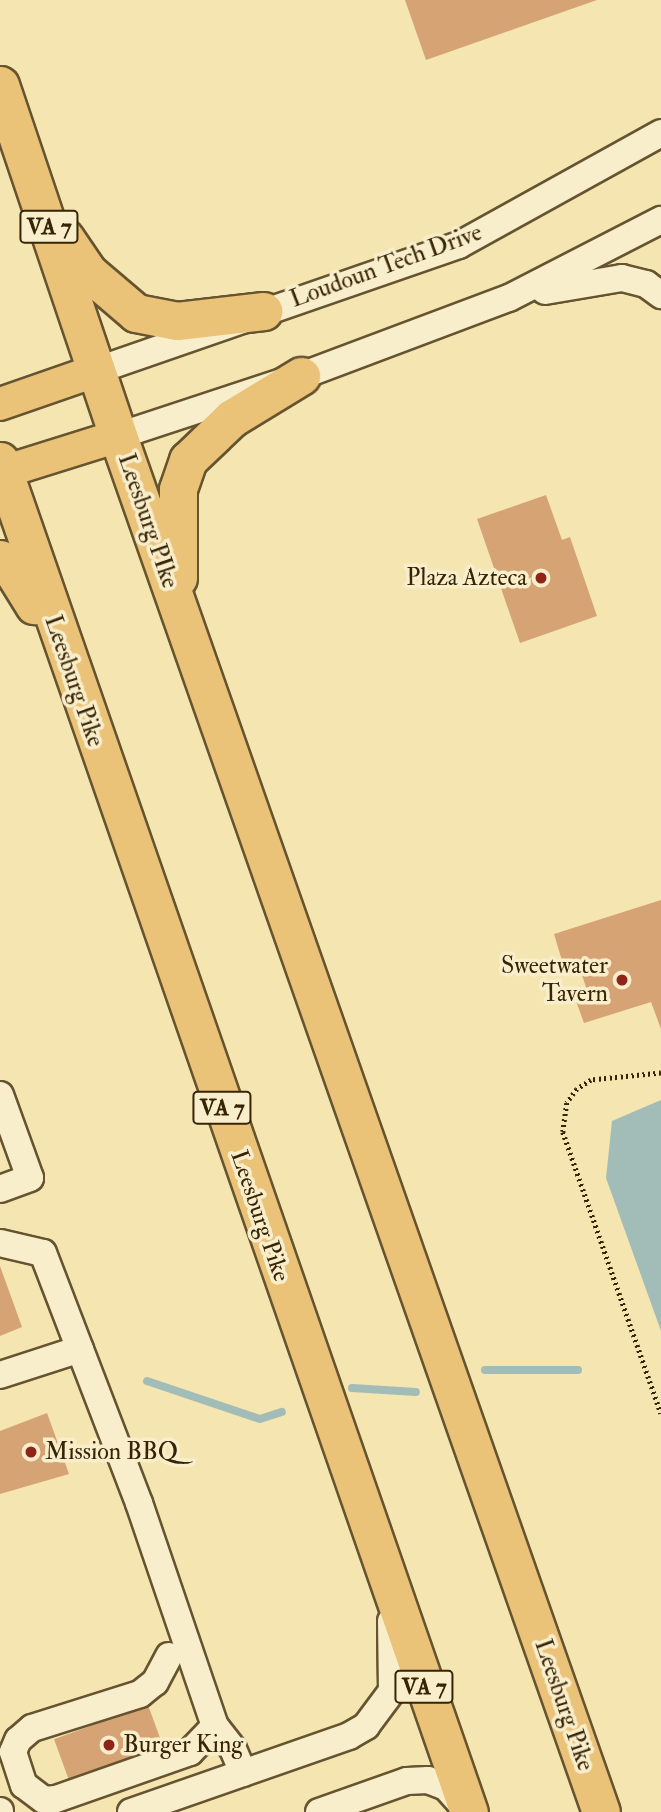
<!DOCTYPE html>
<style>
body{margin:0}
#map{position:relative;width:661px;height:1812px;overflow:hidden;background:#f4e5b1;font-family:"IM FELL Double Pica",serif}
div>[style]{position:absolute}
.water>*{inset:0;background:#a2bcb8}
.stream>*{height:8px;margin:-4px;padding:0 4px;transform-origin:4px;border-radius:4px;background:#a2bcb8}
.building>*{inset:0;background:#d6a374;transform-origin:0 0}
.path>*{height:4.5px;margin-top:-2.25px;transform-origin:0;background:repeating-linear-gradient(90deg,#372405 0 2px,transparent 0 5.5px)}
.roads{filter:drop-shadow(2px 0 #665430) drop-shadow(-2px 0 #665430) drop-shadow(0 2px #665430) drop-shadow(0 -2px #665430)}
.minor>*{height:26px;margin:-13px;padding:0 13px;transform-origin:13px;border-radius:13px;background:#f8eecc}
.major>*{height:32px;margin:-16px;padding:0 16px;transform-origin:16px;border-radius:16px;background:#eac278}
.highway>*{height:37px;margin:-18.5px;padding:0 18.5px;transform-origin:18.5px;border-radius:18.5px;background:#eac278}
.dots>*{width:19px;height:19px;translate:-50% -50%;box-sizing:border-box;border:4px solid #f8eecc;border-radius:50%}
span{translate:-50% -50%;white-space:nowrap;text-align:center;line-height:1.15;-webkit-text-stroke:7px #f8eecc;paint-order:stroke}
.shield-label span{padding:2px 5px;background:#f8eecc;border:2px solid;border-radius:5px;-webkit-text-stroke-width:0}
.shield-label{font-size:23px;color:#372405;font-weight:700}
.street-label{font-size:24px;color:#372405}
.poi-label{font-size:24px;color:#372405}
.right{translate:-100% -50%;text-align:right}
.left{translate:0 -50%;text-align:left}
</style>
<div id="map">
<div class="water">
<i style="clip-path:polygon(661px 1100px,661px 1331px,606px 1178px,612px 1121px)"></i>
</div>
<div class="stream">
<i style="left:485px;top:1370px;width:93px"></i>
<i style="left:147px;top:1381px;width:119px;rotate:18.6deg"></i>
<i style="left:260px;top:1419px;width:23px;rotate:-18deg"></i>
<i style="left:352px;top:1388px;width:64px;rotate:3.6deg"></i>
</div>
<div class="building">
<i style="clip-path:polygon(405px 0,597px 0,426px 60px)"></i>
<i style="clip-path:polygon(546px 495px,562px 540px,570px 537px,597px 616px,520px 643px,477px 519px)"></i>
<i style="clip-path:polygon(661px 900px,661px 1029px,651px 1002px,584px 1023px,576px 1001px,589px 997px,577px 959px,563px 964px,554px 934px)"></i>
<i style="clip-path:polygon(0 1266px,22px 1327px,0 1336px)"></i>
<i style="clip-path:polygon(47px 1413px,69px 1474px,0 1494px,0 1431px)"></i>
<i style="left:148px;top:1705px;width:49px;height:100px;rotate:70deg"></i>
</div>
<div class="path">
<i style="left:661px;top:1073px;width:70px;rotate:174.3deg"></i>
<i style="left:591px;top:1080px;width:17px;rotate:147deg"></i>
<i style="left:577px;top:1089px;width:17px;rotate:126deg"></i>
<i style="left:567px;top:1103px;width:29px;rotate:98deg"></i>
<i style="left:563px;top:1132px;width:298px;rotate:70.8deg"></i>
</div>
<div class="roads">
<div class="minor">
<i style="left:545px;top:291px;width:78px;rotate:-9.6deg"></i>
<i style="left:622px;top:278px;width:25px;rotate:14deg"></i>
<i style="left:646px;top:284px;width:19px;rotate:36deg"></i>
<i style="left:98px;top:370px;width:382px;rotate:-19.1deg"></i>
<i style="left:459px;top:245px;width:231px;rotate:-29deg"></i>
<i style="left:118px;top:436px;width:193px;rotate:-18.2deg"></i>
<i style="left:301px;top:376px;width:222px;rotate:-20.6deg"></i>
<i style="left:509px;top:298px;width:171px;rotate:-27.2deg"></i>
<i style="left:0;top:1095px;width:88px;rotate:70.1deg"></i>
<i style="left:30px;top:1178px;width:32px;rotate:160deg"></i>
<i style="left:0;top:1243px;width:44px;rotate:13.1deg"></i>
<i style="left:43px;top:1253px;width:268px;rotate:69deg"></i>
<i style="left:139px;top:1503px;width:236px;rotate:71.2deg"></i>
<i style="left:215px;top:1726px;width:29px;rotate:52deg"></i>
<i style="left:233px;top:1749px;width:26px;rotate:67deg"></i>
<i style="left:0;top:1375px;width:84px;rotate:-18deg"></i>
<i style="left:169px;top:1656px;width:30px;rotate:118deg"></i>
<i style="left:155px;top:1682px;width:19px;rotate:141deg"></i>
<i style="left:140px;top:1694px;width:113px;rotate:162.5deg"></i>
<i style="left:32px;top:1728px;width:18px;rotate:139deg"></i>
<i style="left:18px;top:1740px;width:13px;rotate:113deg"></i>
<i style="left:13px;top:1752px;width:35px;rotate:72deg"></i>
<i style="left:24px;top:1785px;width:25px;rotate:37deg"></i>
<i style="left:44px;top:1800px;width:12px;rotate:-5deg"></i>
<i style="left:56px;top:1799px;width:142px;rotate:-19.3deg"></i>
<i style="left:190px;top:1752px;width:36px;rotate:-46deg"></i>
<i style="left:0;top:1811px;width:1px;rotate:90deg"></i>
<i style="left:131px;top:1812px;width:231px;rotate:-19.2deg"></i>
<i style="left:349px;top:1736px;width:20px;rotate:-30deg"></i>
<i style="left:366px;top:1726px;width:44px;rotate:-53.4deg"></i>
<i style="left:392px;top:1691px;width:70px;rotate:-90.8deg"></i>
<i style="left:319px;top:1812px;width:93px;rotate:-19.4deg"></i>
<i style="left:407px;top:1781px;width:21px;rotate:-3deg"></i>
<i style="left:428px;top:1780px;width:19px;rotate:21deg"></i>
<i style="left:446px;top:1787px;width:28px;rotate:48deg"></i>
</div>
<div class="major">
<i style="left:0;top:404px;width:104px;rotate:-19.1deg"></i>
<i style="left:0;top:473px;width:124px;rotate:-17.4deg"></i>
</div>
<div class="highway">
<i style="left:0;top:85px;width:370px;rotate:71.4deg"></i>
<i style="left:118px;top:436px;width:1458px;rotate:70.66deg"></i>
<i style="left:65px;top:238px;width:41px;rotate:55.9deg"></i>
<i style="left:88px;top:272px;width:63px;rotate:40.5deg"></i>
<i style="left:136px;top:313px;width:42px;rotate:11deg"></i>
<i style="left:177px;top:321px;width:87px;rotate:-6.6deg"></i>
<i style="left:0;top:461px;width:1430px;rotate:70.86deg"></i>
<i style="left:0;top:559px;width:14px;rotate:39deg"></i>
<i style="left:11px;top:568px;width:44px;rotate:58.1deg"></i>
<i style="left:178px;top:578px;width:89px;rotate:-90deg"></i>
<i style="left:178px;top:489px;width:31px;rotate:-71deg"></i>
<i style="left:188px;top:460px;width:61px;rotate:-43.7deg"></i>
<i style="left:232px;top:418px;width:81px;rotate:-31.3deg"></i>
</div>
</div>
<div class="dots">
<i style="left:541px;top:578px;background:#8f2418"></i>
<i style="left:622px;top:980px;background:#8f2418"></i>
<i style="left:31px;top:1452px;background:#8f2418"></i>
<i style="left:109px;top:1745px;background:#8f2418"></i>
</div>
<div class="shield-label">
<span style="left:49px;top:227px">VA 7</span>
<span style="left:222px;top:1108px">VA 7</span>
<span style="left:424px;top:1687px">VA 7</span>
</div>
<div class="street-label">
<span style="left:386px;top:266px;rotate:-20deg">Loudoun Tech Drive</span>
<span style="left:148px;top:521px;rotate:71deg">Leesburg PIke</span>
<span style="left:74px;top:681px;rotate:71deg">Leesburg Pike</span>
<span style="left:260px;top:1216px;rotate:71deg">Leesburg Pike</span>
<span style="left:564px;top:1705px;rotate:71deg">Leesburg Pike</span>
</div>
<div class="poi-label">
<span class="right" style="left:527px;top:578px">Plaza Azteca</span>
<span class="right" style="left:608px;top:980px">Sweetwater<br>Tavern</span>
<span class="left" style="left:45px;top:1452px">Mission BBQ</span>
<span class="left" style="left:123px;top:1745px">Burger King</span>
</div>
</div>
